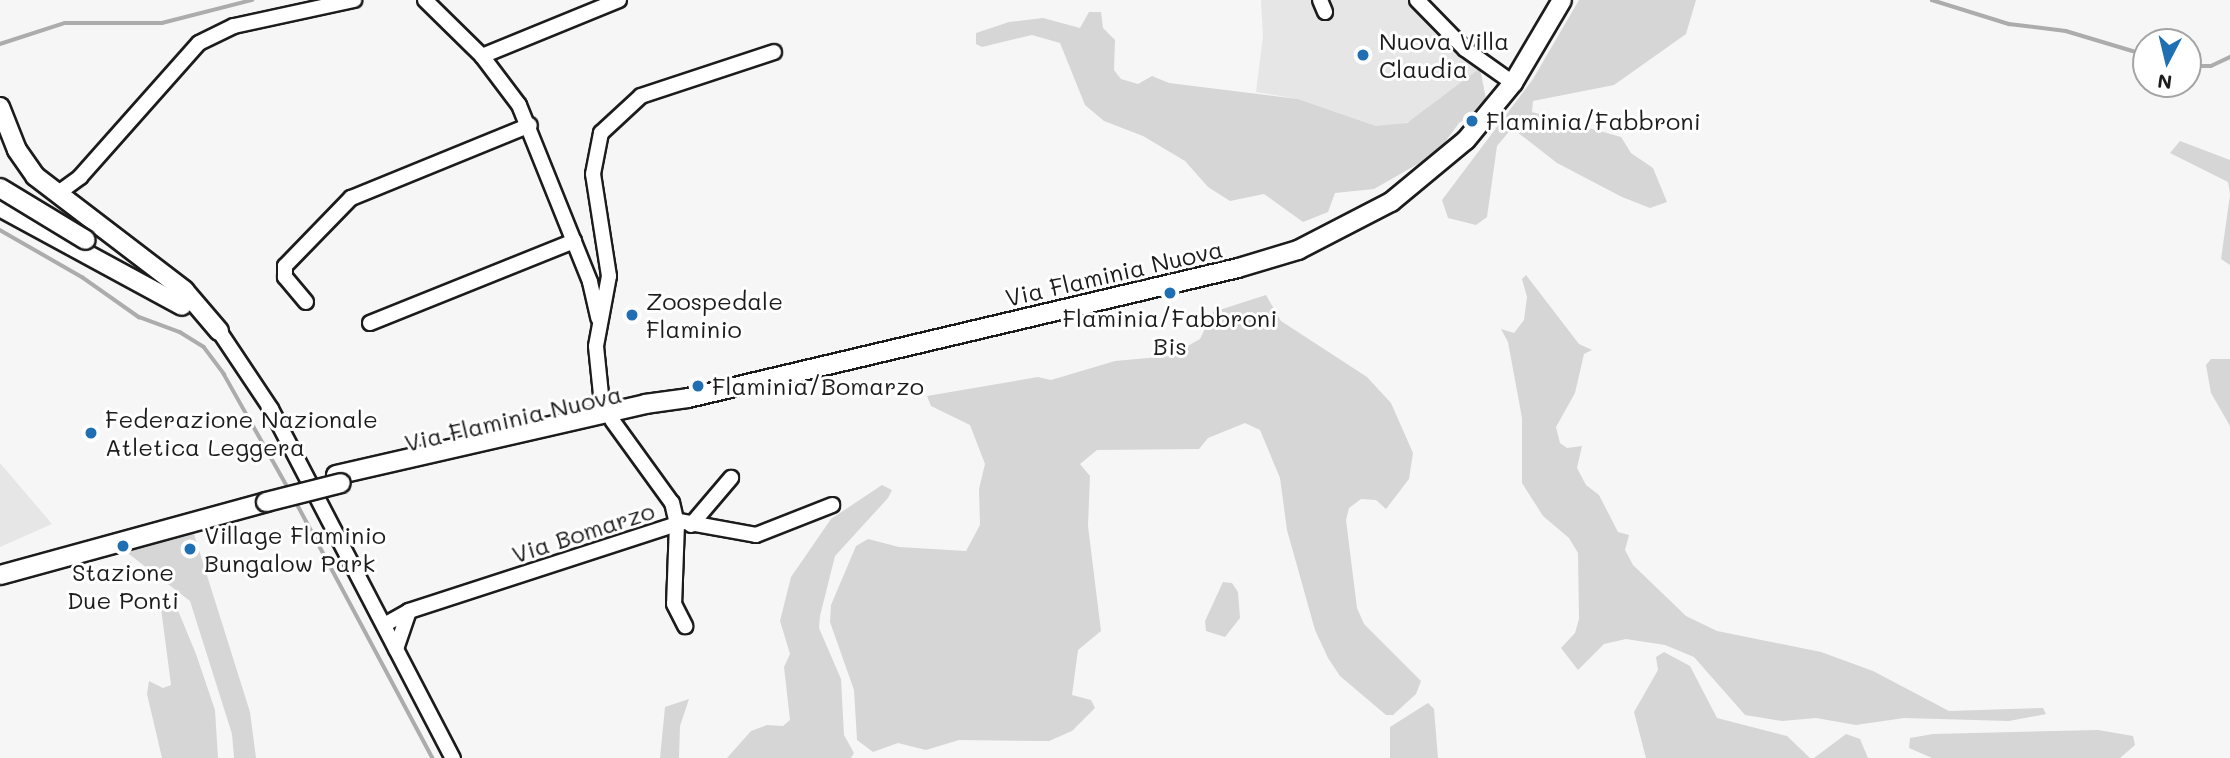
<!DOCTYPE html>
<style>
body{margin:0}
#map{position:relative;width:2230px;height:758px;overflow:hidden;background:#f6f6f6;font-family:Mali,sans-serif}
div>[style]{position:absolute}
.built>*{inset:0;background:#e6e6e6}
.green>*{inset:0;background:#d6d6d6}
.stream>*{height:3.5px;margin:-1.75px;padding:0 1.75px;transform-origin:1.75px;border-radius:1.75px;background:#acacac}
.roads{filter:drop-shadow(2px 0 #1c1c1c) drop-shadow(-2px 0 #1c1c1c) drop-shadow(0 2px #1c1c1c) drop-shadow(0 -2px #1c1c1c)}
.minor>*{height:14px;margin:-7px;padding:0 7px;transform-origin:7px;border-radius:7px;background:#fff}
.major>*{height:18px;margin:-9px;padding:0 9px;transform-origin:9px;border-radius:9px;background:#fff}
.bridges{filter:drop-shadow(2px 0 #1c1c1c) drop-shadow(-2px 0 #1c1c1c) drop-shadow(0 2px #1c1c1c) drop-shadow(0 -2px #1c1c1c)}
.major-bridge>*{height:18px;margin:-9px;padding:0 9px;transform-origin:9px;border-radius:9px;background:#fff}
.dots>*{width:19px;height:19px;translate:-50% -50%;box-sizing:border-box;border:4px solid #fff;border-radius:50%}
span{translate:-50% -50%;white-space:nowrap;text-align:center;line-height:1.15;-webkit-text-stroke:6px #fff;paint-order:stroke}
.poi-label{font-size:24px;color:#1c1c1c}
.left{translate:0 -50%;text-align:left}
.street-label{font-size:24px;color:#1c1c1c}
.north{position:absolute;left:2132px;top:28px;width:70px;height:70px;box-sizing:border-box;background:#fff;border:2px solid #a4a4a4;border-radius:50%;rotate:187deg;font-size:19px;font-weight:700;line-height:28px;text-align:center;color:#1c1c1c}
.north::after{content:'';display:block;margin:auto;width:24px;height:32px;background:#1f6fb2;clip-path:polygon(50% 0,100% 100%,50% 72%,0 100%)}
</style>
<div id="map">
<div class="built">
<i style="clip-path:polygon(1261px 0,1408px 0,1480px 68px,1413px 120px,1393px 127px,1376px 126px,1298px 99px,1256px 92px,1263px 36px)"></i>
<i style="clip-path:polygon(0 463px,52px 524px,0 547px)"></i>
</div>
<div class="green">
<i style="clip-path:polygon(1579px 0,1696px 0,1686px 34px,1614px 85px,1533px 101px,1532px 112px,1621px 137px,1631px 153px,1653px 168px,1667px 202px,1650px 208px,1622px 197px,1557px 163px,1512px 128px,1497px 146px,1487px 217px,1476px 225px,1448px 218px,1442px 200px,1533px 79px)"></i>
<i style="clip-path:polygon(1089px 12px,1101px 12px,1103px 28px,1115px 40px,1114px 70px,1121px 79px,1138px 84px,1152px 76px,1169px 83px,1298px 99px,1376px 126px,1407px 123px,1480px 68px,1486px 99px,1482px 109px,1459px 123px,1437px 153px,1374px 189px,1335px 193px,1328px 212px,1303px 222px,1264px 194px,1230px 201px,1208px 187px,1185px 161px,1143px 136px,1104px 121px,1085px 105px,1060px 43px,1032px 35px,982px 47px,976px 44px,976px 33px,1009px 22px,1043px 18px,1080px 28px)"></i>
<i style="clip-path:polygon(2180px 141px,2230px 160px,2230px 194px,2228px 182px,2170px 153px)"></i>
<i style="clip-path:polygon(2230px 195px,2230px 265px,2221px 259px)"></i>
<i style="clip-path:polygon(1526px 275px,1579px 344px,1592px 350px,1584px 354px,1575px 393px,1556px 427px,1560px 443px,1567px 448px,1582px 446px,1577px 468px,1586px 485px,1599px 495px,1618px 532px,1629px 535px,1625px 550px,1633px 565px,1686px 616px,1717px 631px,1821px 652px,1873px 671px,1949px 711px,2043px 708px,2046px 714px,2009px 721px,1904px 718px,1856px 725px,1816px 718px,1782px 721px,1745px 715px,1694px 657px,1665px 645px,1626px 639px,1604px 644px,1578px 670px,1561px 648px,1575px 633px,1579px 619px,1578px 553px,1569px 538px,1543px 516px,1522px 483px,1522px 418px,1508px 342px,1501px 329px,1514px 333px,1524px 320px,1527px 297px,1522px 279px)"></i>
<i style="clip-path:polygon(1266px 295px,1281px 321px,1367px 377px,1391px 403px,1413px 453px,1409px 479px,1386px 509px,1376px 500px,1361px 499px,1349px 508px,1346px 520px,1357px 608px,1364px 624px,1421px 681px,1416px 694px,1393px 715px,1386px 715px,1340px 676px,1328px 658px,1315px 630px,1287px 530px,1280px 478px,1260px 430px,1245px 423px,1208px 438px,1199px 449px,1097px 450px,1080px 464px,1090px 476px,1088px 526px,1101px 631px,1078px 650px,1072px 695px,1091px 700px,1095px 708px,1072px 731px,1049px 741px,959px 740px,926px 750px,898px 743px,873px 752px,857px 740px,854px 690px,830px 622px,831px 605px,856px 546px,868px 539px,899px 547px,966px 551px,980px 525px,979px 489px,985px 464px,970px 425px,931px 406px,927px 396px,1038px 377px,1051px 380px,1115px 361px,1170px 356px,1200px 339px,1213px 312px)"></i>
<i style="clip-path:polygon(2211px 359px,2230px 359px,2230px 426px,2211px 393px,2206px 365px)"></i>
<i style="clip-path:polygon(882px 485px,892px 490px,888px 498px,835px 556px,820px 616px,819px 628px,841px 679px,844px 735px,854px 753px,851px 758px,727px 758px,751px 731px,767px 725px,783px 726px,790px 720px,784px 667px,790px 654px,780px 621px,791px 577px,831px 519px)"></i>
<i style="clip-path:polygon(193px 531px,250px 712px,256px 758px,234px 758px,232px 734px,190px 601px,125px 551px)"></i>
<i style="clip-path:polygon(1223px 582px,1232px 583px,1238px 592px,1240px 618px,1225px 637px,1206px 631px,1205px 621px)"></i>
<i style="clip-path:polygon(161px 608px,177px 608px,196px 654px,215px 710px,218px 758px,162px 758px,147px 694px,149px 681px,163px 688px,171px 685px)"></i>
<i style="clip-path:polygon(1664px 652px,1690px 666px,1717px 718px,1787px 736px,1810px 758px,1646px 758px,1634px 712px,1658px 670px,1656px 657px)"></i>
<i style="clip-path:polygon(689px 699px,680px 726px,679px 758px,660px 758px,665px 707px)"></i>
<i style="clip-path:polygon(1428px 703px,1434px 709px,1438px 758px,1390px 758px,1390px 727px)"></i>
<i style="clip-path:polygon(2098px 730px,2133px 736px,2135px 745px,2120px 758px,1932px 758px,1909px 748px,1910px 738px,1933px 734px)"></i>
<i style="clip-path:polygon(1846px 734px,1860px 739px,1868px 758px,1814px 758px)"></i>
</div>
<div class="stream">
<i style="left:1932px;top:0;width:81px;rotate:17.3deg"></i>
<i style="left:2009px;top:24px;width:57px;rotate:7deg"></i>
<i style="left:2066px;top:31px;width:84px;rotate:16.7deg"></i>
<i style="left:0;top:44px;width:68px;rotate:-17.9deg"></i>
<i style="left:65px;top:23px;width:97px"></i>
<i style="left:162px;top:23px;width:93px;rotate:-14.3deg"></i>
<i style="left:2188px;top:66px;width:23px"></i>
<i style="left:2211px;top:66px;width:21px;rotate:-25deg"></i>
<i style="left:0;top:230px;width:95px;rotate:29.8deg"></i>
<i style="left:82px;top:277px;width:70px;rotate:35.1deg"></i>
<i style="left:139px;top:317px;width:44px;rotate:20.1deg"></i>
<i style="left:180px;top:332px;width:28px;rotate:32deg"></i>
<i style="left:204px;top:347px;width:34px;rotate:53deg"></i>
<i style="left:224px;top:374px;width:134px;rotate:60.6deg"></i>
<i style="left:295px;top:500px;width:293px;rotate:61.9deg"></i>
</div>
<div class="roads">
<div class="minor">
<i style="left:425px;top:0;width:80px;rotate:44.5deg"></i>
<i style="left:482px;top:56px;width:61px;rotate:52.9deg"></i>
<i style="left:519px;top:105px;width:191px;rotate:68.1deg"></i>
<i style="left:590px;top:282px;width:37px;rotate:77deg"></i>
<i style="left:1320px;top:0;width:13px;rotate:67deg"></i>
<i style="left:1417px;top:0;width:69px;rotate:45.6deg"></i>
<i style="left:1465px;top:49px;width:59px;rotate:35.3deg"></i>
<i style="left:482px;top:56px;width:148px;rotate:-22.2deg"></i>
<i style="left:57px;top:194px;width:29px;rotate:-36deg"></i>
<i style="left:80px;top:177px;width:179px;rotate:-48.4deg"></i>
<i style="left:199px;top:43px;width:39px;rotate:-26deg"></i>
<i style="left:234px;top:26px;width:123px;rotate:-12.2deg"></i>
<i style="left:306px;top:302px;width:33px;rotate:-130deg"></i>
<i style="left:285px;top:277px;width:11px;rotate:-90deg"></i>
<i style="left:285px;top:266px;width:95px;rotate:-45.9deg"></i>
<i style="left:351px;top:198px;width:193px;rotate:-22.2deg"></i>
<i style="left:370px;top:323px;width:220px;rotate:-21.9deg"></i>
<i style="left:219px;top:331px;width:94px;rotate:56.3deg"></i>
<i style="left:271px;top:409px;width:394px;rotate:62.5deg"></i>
<i style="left:603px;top:414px;width:68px;rotate:-95.9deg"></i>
<i style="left:596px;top:346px;width:71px;rotate:-79.5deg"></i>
<i style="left:609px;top:276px;width:103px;rotate:-98.9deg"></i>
<i style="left:593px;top:174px;width:42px;rotate:-79deg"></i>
<i style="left:601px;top:133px;width:54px;rotate:-42.8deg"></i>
<i style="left:641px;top:96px;width:140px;rotate:-18.3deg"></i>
<i style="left:679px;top:521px;width:78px;rotate:10.3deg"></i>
<i style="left:756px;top:535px;width:82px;rotate:-21.5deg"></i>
<i style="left:677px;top:524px;width:80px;rotate:92.1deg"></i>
<i style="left:674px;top:604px;width:25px;rotate:63deg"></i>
<i style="left:691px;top:525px;width:62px;rotate:-49.6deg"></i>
<i style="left:384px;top:625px;width:29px;rotate:-29deg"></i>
<i style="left:409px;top:611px;width:282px;rotate:-18deg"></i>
<i style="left:677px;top:524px;width:22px;rotate:-103deg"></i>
<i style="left:672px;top:503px;width:102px;rotate:-125.9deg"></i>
<i style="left:396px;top:649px;width:40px;rotate:-71.1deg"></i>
</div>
<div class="major">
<i style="left:0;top:107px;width:46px;rotate:68.4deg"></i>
<i style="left:17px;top:150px;width:32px;rotate:55deg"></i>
<i style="left:35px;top:176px;width:188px;rotate:37.4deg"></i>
<i style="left:184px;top:290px;width:54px;rotate:49.5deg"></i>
<i style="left:0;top:207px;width:207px;rotate:28.5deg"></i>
<i style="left:336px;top:475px;width:317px;rotate:-12.9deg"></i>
<i style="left:645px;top:404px;width:43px;rotate:-7.9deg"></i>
<i style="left:688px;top:398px;width:565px;rotate:-13.3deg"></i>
<i style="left:1238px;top:268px;width:63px;rotate:-16.7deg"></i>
<i style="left:1298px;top:250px;width:105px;rotate:-27.3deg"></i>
<i style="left:1391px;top:202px;width:97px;rotate:-39.6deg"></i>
<i style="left:1466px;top:140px;width:74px;rotate:-50.5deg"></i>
<i style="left:1513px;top:83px;width:96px;rotate:-59.4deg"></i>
<i style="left:0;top:575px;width:276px;rotate:-15.3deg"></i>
</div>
</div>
<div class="bridges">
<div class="major-bridge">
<i style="left:0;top:188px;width:100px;rotate:31.2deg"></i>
<i style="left:266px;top:502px;width:77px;rotate:-14.2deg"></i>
</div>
</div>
<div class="dots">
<i style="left:1363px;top:55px;background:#1f6fb2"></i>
<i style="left:1472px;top:121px;background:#1f6fb2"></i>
<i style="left:1170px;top:293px;background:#1f6fb2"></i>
<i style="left:632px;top:315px;background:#1f6fb2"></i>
<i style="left:698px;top:386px;background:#1f6fb2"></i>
<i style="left:91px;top:433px;background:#1f6fb2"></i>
<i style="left:123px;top:546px;background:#1f6fb2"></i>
<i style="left:190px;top:549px;background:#1f6fb2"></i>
</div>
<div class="poi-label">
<span class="left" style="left:1379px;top:55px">Nuova Villa<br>Claudia</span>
<span class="left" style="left:1486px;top:121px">Flaminia/Fabbroni</span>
<span class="left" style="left:646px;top:315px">Zoospedale<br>Flaminio</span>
<span style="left:1170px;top:332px">Flaminia/Fabbroni<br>Bis</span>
<span class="left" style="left:712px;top:386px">Flaminia/Bomarzo</span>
<span class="left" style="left:105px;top:433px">Federazione Nazionale<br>Atletica Leggera</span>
<span class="left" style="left:204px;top:549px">Village Flaminio<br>Bungalow Park</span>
<span style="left:123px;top:586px">Stazione<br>Due Ponti</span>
</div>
<div class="street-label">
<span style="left:1114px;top:273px;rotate:-13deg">Via Flaminia Nuova</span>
<span style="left:513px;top:418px;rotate:-13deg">Via Flaminia Nuova</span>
<span style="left:583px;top:532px;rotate:-18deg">Via Bomarzo</span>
</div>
<div class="north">N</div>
</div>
